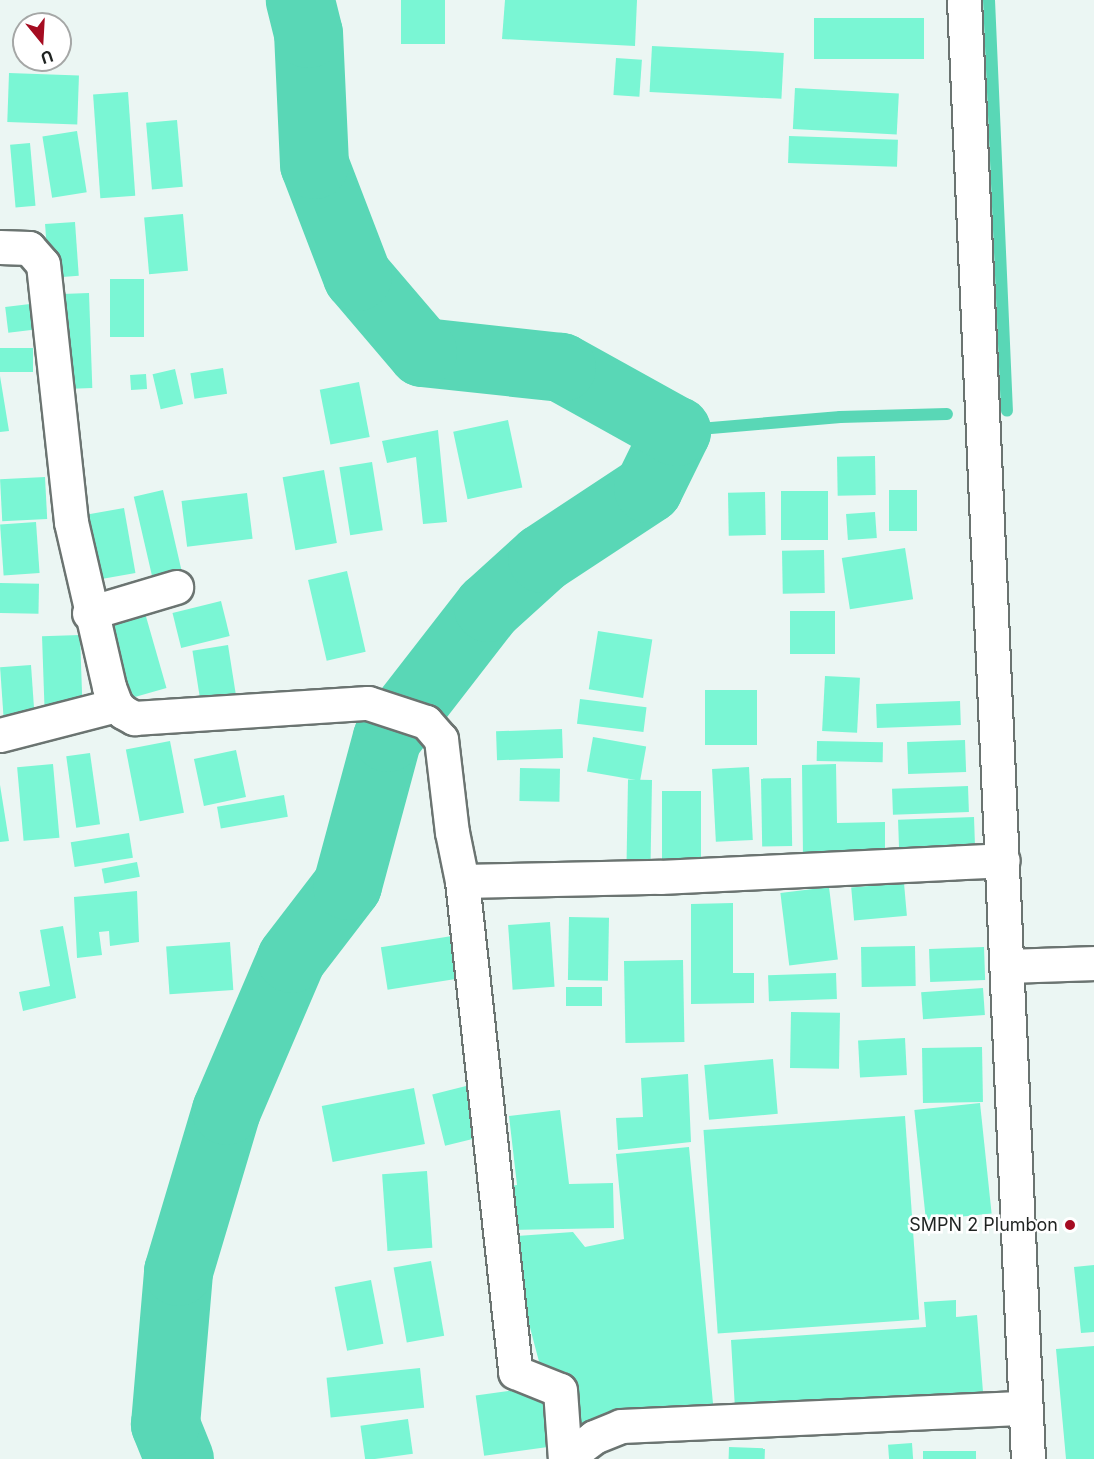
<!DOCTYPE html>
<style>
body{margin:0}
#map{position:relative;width:1094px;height:1459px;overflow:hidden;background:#ebf6f3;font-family:Inter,sans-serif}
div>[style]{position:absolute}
.stream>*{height:12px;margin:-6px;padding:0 6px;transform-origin:6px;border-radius:6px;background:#59d7b6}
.river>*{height:69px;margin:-34.5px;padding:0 34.5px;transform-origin:34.5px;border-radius:34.5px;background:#59d7b6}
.building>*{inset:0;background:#7af6d4;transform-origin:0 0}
.roads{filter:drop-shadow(2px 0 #6b7471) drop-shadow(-2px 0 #6b7471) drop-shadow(0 2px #6b7471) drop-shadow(0 -2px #6b7471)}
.minor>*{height:33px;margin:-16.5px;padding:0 16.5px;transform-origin:16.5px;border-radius:16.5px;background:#fff}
.dots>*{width:16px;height:16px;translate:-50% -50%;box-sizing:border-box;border:3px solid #fff;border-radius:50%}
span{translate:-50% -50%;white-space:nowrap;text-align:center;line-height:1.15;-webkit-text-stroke:5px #fff;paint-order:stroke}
.poi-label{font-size:18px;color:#1f2321}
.right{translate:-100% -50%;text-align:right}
.north{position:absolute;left:12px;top:12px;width:60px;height:60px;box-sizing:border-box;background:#fff;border:2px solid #a5a7a6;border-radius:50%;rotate:162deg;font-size:16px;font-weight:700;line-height:24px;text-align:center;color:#1f2321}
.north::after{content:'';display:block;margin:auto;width:21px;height:27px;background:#a50c21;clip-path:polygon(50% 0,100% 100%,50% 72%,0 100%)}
</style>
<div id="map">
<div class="stream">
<i style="left:989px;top:0;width:411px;rotate:87.5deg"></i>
<i style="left:676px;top:431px;width:165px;rotate:-4.9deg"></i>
<i style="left:840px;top:417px;width:107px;rotate:-1.6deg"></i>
</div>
<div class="river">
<i style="left:179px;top:1459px;width:38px;rotate:-112deg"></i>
<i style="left:165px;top:1424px;width:154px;rotate:-85.1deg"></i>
<i style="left:178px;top:1271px;width:168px;rotate:-73.4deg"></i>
<i style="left:226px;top:1110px;width:165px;rotate:-66.8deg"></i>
<i style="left:291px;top:958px;width:92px;rotate:-52.5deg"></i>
<i style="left:347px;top:885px;width:153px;rotate:-74.9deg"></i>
<i style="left:387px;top:737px;width:165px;rotate:-52.2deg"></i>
<i style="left:488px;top:607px;width:73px;rotate:-42.2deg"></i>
<i style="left:542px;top:558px;width:127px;rotate:-33.4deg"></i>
<i style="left:648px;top:488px;width:64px;rotate:-63.8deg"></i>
<i style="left:676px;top:431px;width:132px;rotate:-150.9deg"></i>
<i style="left:561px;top:367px;width:140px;rotate:-173.8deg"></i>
<i style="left:422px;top:352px;width:100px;rotate:-130.5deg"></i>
<i style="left:357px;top:276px;width:120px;rotate:-111deg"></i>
<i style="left:314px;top:164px;width:131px;rotate:-92.6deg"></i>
<i style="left:308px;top:33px;width:34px;rotate:-104deg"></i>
</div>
<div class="building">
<i style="left:401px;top:0;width:44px;height:44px"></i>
<i style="clip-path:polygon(505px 0,637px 0,635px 46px,502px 39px)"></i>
<i style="left:924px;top:18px;width:41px;height:110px;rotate:90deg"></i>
<i style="left:652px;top:46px;width:132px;height:46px;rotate:3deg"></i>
<i style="left:616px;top:58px;width:26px;height:37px;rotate:4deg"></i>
<i style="left:9px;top:73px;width:70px;height:49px;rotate:2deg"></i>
<i style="left:795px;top:88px;width:104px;height:41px;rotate:3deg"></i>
<i style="left:128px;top:92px;width:104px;height:35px;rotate:86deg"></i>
<i style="left:177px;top:120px;width:67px;height:31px;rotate:85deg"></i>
<i style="left:77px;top:131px;width:62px;height:35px;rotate:81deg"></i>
<i style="left:789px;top:136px;width:109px;height:27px;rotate:2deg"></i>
<i style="left:30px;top:143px;width:63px;height:20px;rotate:85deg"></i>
<i style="left:183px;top:214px;width:57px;height:39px;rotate:85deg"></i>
<i style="left:75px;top:222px;width:54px;height:30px;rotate:86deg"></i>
<i style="left:110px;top:279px;width:34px;height:58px"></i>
<i style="left:89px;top:293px;width:95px;height:34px;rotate:88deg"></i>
<i style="left:30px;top:304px;width:26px;height:25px;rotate:83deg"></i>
<i style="left:0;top:348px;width:33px;height:24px"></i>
<i style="left:223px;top:368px;width:26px;height:33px;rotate:81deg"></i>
<i style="left:175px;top:369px;width:36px;height:23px;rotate:77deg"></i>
<i style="left:146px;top:374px;width:15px;height:16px;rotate:86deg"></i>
<i style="clip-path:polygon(0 376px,9px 431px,0 432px)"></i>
<i style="left:359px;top:382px;width:56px;height:40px;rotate:79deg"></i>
<i style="left:508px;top:420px;width:69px;height:56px;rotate:78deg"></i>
<i style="clip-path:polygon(438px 430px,447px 522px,423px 524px,416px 457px,387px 463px,382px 441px)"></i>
<i style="left:875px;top:456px;width:39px;height:38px;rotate:89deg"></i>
<i style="left:372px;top:462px;width:69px;height:33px;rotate:81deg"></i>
<i style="left:324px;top:470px;width:74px;height:42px;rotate:80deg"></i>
<i style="left:45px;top:477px;width:42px;height:45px;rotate:87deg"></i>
<i style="left:163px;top:490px;width:82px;height:30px;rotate:77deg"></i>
<i style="left:889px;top:490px;width:28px;height:41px"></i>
<i style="left:828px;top:491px;width:49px;height:47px;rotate:90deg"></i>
<i style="left:765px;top:492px;width:43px;height:37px;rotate:89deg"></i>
<i style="left:247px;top:493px;width:46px;height:66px;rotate:83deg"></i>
<i style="left:124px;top:508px;width:66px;height:43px;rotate:80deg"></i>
<i style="left:875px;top:512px;width:26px;height:29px;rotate:86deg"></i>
<i style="left:36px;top:522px;width:51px;height:36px;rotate:86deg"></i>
<i style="left:905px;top:548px;width:52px;height:64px;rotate:81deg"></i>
<i style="left:824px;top:550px;width:43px;height:42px;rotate:89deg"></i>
<i style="left:347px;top:571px;width:83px;height:40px;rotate:77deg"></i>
<i style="left:0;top:583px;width:39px;height:30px;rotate:1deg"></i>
<i style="left:221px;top:601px;width:36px;height:50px;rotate:76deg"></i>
<i style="left:790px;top:611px;width:45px;height:43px"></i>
<i style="left:145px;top:613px;width:78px;height:42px;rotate:74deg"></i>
<i style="left:598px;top:631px;width:55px;height:59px;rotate:9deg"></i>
<i style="left:80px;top:635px;width:70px;height:38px;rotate:88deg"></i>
<i style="left:228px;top:645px;width:57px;height:36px;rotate:81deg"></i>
<i style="left:31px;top:665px;width:57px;height:31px;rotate:86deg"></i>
<i style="left:825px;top:676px;width:35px;height:55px;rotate:3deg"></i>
<i style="left:705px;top:690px;width:52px;height:55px"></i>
<i style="left:580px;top:699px;width:67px;height:25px;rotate:7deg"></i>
<i style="left:960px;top:701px;width:24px;height:84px;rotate:88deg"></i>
<i style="left:562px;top:729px;width:29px;height:66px;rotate:88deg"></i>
<i style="left:593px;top:737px;width:54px;height:35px;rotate:10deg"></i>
<i style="left:965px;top:740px;width:32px;height:58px;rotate:88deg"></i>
<i style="left:170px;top:741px;width:73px;height:45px;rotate:79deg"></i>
<i style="left:817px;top:741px;width:66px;height:20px;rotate:1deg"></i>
<i style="left:236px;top:750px;width:48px;height:43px;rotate:78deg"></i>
<i style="left:90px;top:753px;width:72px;height:24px;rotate:82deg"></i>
<i style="left:53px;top:764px;width:74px;height:36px;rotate:85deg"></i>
<i style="clip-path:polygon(836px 764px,837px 823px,885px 822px,885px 857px,803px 858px,802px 765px)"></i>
<i style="left:749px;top:767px;width:73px;height:37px;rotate:87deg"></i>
<i style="left:520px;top:768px;width:40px;height:33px;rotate:1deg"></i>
<i style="left:791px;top:778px;width:68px;height:30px;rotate:89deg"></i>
<i style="left:652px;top:780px;width:91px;height:24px;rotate:91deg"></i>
<i style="clip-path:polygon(0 785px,9px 841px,0 842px)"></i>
<i style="left:968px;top:786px;width:26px;height:76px;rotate:88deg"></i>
<i style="left:701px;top:791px;width:77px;height:39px;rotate:90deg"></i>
<i style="left:284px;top:795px;width:22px;height:68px;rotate:80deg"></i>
<i style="left:974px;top:817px;width:38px;height:76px;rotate:88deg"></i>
<i style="left:129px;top:833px;width:25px;height:59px;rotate:81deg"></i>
<i style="left:137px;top:862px;width:15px;height:36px;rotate:79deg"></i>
<i style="left:904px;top:883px;width:33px;height:53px;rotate:85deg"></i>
<i style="left:829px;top:887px;width:73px;height:49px;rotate:83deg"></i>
<i style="clip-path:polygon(137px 891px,139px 942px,110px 946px,109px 931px,99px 932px,102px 955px,77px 958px,74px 897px)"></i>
<i style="clip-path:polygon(733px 903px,733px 973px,754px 973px,754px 1003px,691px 1004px,691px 904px)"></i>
<i style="left:569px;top:917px;width:40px;height:63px;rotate:1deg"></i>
<i style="left:550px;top:922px;width:65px;height:42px;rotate:86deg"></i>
<i style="clip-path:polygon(63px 926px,76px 998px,23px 1011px,19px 992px,50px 986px,40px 930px)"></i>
<i style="left:452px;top:936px;width:43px;height:72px;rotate:81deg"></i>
<i style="left:230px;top:942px;width:48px;height:64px;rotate:86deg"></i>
<i style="left:915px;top:946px;width:40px;height:54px;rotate:89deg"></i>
<i style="left:984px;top:947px;width:33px;height:55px;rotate:88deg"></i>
<i style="left:683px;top:960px;width:82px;height:59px;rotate:89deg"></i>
<i style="left:836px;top:973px;width:26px;height:68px;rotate:88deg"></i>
<i style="left:566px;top:987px;width:36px;height:19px"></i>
<i style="left:983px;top:988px;width:27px;height:62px;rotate:86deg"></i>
<i style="left:791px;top:1012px;width:49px;height:56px;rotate:1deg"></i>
<i style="left:905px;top:1038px;width:37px;height:47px;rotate:87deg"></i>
<i style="left:982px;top:1047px;width:55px;height:60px;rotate:89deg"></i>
<i style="left:773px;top:1059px;width:55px;height:69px;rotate:85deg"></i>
<i style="clip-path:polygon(688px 1074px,691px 1142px,618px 1150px,616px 1118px,643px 1117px,641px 1078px)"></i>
<i style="left:474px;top:1084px;width:53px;height:43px;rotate:76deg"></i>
<i style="left:414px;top:1088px;width:57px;height:94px;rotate:79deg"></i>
<i style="left:980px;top:1103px;width:111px;height:66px;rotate:84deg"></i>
<i style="clip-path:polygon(560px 1110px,569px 1184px,613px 1183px,614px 1228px,510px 1230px,509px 1186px,517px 1185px,509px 1116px)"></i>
<i style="left:905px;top:1116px;width:204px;height:202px;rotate:86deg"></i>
<i style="clip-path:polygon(689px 1147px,714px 1414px,574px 1441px,567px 1372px,542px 1373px,528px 1320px,517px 1236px,573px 1232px,585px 1247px,624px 1239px,616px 1154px)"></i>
<i style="left:427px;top:1171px;width:77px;height:45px;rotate:86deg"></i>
<i style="left:431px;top:1261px;width:76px;height:38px;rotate:80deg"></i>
<i style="clip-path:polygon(1094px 1265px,1094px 1332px,1081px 1333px,1074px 1267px)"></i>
<i style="left:371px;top:1280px;width:65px;height:37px;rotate:79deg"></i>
<i style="clip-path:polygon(956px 1300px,956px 1317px,977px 1315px,983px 1392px,735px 1409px,731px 1340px,926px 1327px,924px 1302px)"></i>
<i style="clip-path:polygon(1094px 1346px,1094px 1459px,1066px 1459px,1056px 1349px)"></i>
<i style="left:420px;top:1368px;width:40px;height:94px;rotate:84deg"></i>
<i style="left:543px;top:1386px;width:61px;height:68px;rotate:82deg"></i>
<i style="left:408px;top:1419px;width:35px;height:48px;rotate:82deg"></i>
<i style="left:912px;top:1443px;width:16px;height:24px;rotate:86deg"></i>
<i style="left:729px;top:1447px;width:36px;height:12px;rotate:2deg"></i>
<i style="left:976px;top:1451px;width:8px;height:53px;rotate:90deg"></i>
</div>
<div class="roads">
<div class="minor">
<i style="left:964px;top:0;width:1460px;rotate:87.49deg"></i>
<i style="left:0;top:247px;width:29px;rotate:2deg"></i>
<i style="left:29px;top:248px;width:21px;rotate:49deg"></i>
<i style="left:43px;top:264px;width:260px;rotate:83.8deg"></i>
<i style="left:71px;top:522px;width:169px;rotate:77deg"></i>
<i style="left:109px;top:687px;width:19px;rotate:69deg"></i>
<i style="left:116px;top:705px;width:10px;rotate:45deg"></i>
<i style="left:123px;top:712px;width:13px;rotate:29deg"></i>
<i style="left:134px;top:718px;width:234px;rotate:-3.7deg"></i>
<i style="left:368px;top:703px;width:61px;rotate:18.1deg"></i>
<i style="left:426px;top:722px;width:23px;rotate:49deg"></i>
<i style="left:441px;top:739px;width:94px;rotate:83.3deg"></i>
<i style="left:452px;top:832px;width:50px;rotate:78.5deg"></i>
<i style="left:462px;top:881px;width:198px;rotate:-1.2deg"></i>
<i style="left:660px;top:877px;width:343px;rotate:-2.8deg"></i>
<i style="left:89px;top:613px;width:91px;rotate:-16.6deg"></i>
<i style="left:0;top:735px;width:120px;rotate:-14.5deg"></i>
<i style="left:462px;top:881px;width:494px;rotate:83.8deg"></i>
<i style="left:515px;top:1372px;width:48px;rotate:21.8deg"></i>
<i style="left:560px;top:1390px;width:69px;rotate:85.9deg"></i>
<i style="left:1009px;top:966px;width:85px;rotate:-2deg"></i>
<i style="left:565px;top:1459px;width:36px;rotate:-37deg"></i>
<i style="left:594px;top:1437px;width:29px;rotate:-22deg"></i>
<i style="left:621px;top:1426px;width:404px;rotate:-2.6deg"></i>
</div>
</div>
<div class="dots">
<i style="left:1070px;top:1225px;background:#a50c21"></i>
</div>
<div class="poi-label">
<span class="right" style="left:1058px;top:1225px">SMPN 2 Plumbon</span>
</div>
<div class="north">U</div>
</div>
